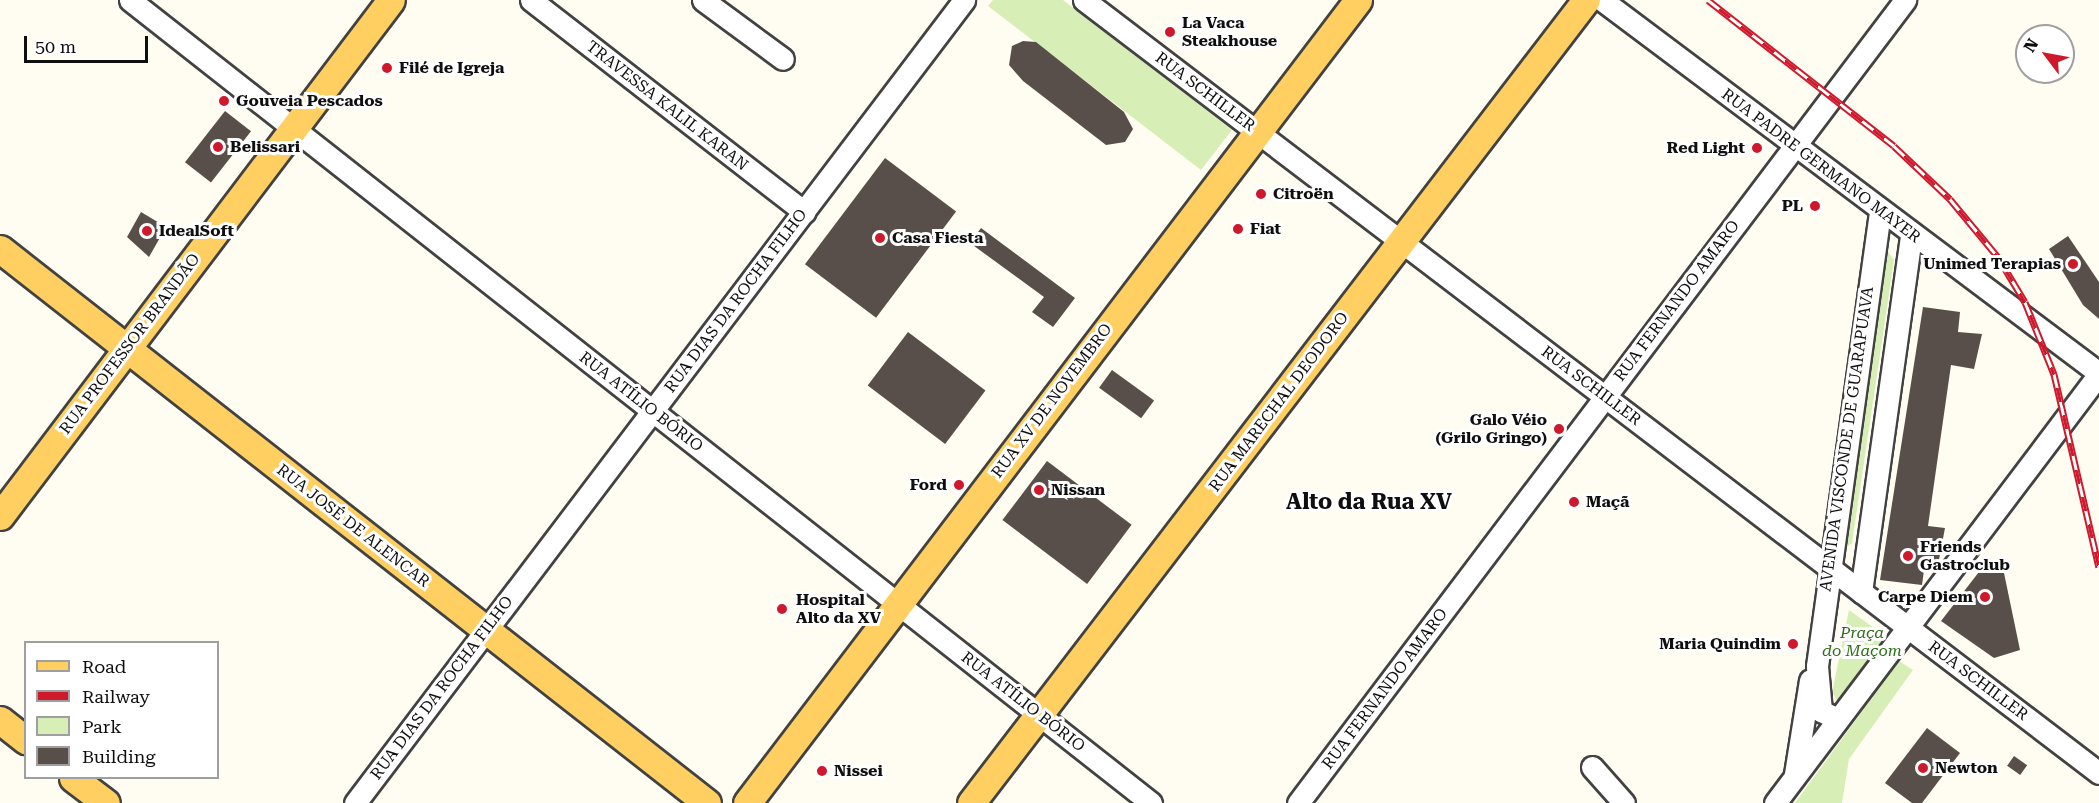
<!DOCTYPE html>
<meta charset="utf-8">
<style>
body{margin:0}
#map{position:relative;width:2099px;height:803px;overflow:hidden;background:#fffcf1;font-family:"Roboto Serif",serif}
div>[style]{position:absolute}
.green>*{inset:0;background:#d7eeb6}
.building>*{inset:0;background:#594f4a;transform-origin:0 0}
.roads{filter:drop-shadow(2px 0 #424242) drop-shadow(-2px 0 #424242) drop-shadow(0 2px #424242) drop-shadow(0 -2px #424242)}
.minor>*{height:21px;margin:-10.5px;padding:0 10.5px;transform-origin:10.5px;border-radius:10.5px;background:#fff}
.major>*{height:27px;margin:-13.5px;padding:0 13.5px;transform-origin:13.5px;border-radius:13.5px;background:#ffcf61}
.rail>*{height:7px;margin-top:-3.5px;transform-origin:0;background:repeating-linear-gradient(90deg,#fff 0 14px,#ce192d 0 28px);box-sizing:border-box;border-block:2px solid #ce192d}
.dots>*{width:16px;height:16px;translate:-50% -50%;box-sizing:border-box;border:3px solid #fff;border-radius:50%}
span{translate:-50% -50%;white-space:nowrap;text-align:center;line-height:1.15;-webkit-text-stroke:6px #fff;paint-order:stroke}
.poi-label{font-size:16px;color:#0f0f0f;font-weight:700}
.left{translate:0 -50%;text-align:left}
.right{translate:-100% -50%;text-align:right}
.street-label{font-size:16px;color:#0f0f0f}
.park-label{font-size:16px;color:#2f6e18;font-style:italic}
.district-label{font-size:22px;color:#0f0f0f;font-weight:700}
.legend{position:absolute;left:24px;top:641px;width:195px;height:138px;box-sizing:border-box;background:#fff;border:2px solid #9f9f9f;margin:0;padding:8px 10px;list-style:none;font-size:18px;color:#0f0f0f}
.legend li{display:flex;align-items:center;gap:12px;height:30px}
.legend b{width:30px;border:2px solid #9f9f9f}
.north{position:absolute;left:2015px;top:24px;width:60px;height:60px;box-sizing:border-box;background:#fff;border:2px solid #9f9f9f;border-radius:50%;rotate:302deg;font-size:16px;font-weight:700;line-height:24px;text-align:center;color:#0f0f0f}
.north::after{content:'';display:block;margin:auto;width:21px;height:27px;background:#ce192d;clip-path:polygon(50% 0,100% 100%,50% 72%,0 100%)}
.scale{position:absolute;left:24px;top:36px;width:124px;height:27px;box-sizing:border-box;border:3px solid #0f0f0f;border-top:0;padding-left:8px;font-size:18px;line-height:21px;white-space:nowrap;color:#0f0f0f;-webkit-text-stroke:4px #fff;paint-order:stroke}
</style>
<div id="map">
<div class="green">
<i style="clip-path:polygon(993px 0,1063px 0,1232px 130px,1201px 170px,988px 6px)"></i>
<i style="clip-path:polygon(1887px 250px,1894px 260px,1852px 543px,1843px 550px,1882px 251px)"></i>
<i style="clip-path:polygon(1849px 610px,1888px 638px,1841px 705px,1832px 693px)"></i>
<i style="clip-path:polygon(1899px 661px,1913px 670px,1849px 759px,1842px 803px,1795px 803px)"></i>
</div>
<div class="building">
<i style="clip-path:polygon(1023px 41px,1036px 42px,1124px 112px,1133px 129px,1125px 142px,1106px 145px,1023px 81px,1009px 65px,1012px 46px)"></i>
<i style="left:225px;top:111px;width:33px;height:65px;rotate:38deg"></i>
<i style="left:885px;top:158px;width:89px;height:133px;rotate:37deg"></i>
<i style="clip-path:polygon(141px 212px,166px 227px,149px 257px,127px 237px)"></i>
<i style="clip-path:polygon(981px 228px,1075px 298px,1053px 327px,1032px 312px,1044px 297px,970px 243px)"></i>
<i style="clip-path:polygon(2068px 236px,2099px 282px,2099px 319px,2083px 305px,2049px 249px)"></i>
<i style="clip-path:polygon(1923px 307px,1960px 312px,1958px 332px,1982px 334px,1974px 369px,1951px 365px,1928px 526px,1945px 528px,1938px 565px,1925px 563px,1922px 585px,1880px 580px)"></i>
<i style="left:908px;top:332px;width:97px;height:67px;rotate:37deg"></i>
<i style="left:1112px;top:370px;width:52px;height:22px;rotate:36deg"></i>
<i style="left:1047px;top:461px;width:106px;height:74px;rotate:37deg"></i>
<i style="clip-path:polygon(1982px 568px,2004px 573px,2020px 650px,1994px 658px,1941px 621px)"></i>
<i style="clip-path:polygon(1927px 728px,1960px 753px,1922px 803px,1912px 803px,1885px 783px)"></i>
<i style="left:2014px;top:756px;width:16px;height:12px;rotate:35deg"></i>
</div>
<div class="roads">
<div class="minor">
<i style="left:130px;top:0;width:1299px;rotate:38.18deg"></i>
<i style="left:531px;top:0;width:346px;rotate:37.8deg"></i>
<i style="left:703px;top:0;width:99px;rotate:36.4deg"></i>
<i style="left:1084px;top:0;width:1276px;rotate:37.29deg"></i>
<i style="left:1602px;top:0;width:621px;rotate:36.89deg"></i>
<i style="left:1861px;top:592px;width:360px;rotate:-82deg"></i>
<i style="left:1838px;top:719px;width:19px;rotate:-155deg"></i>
<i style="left:1821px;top:711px;width:45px;rotate:-95.1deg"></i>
<i style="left:1817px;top:666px;width:458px;rotate:-82.1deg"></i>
<i style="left:1592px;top:767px;width:48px;rotate:48.4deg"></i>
<i style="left:1795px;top:774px;width:95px;rotate:-80.9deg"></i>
<i style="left:355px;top:803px;width:1008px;rotate:-52.82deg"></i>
<i style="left:1298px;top:803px;width:1007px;rotate:-52.91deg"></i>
<i style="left:1775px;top:803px;width:538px;rotate:-52.94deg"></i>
</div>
<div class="major">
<i style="left:0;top:249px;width:898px;rotate:38.08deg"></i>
<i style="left:0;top:516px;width:647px;rotate:-52.85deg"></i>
<i style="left:0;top:720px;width:33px;rotate:38deg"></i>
<i style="left:73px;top:778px;width:41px;rotate:37.1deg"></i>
<i style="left:747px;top:803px;width:1009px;rotate:-52.73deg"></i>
<i style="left:971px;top:803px;width:1011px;rotate:-52.55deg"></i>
</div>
</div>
<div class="rail">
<i style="left:1708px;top:0;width:236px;rotate:38.1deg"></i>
<i style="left:1894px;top:146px;width:77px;rotate:43.4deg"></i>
<i style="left:1950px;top:199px;width:75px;rotate:50.4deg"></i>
<i style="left:1998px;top:257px;width:52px;rotate:59deg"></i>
<i style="left:2025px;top:302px;width:78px;rotate:68.1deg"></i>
<i style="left:2054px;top:374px;width:198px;rotate:76.9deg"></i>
</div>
<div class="dots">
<i style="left:1170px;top:32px;background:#ce192d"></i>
<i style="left:387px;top:68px;background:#ce192d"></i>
<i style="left:224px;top:101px;background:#ce192d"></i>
<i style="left:218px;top:147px;background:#ce192d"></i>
<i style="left:1757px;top:148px;background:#ce192d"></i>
<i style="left:1261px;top:194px;background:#ce192d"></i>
<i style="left:1815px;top:206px;background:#ce192d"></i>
<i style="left:1238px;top:229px;background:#ce192d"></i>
<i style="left:147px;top:231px;background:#ce192d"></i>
<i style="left:880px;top:238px;background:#ce192d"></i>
<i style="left:2073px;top:264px;background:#ce192d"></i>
<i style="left:1559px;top:429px;background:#ce192d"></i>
<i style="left:959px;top:485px;background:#ce192d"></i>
<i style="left:1039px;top:490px;background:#ce192d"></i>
<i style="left:1574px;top:502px;background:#ce192d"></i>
<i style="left:1908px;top:556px;background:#ce192d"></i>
<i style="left:1985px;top:597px;background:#ce192d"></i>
<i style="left:782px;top:609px;background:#ce192d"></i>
<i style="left:1793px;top:644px;background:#ce192d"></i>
<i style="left:1923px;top:768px;background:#ce192d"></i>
<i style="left:822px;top:771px;background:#ce192d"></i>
</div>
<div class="poi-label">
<span class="left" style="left:1182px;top:32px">La Vaca<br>Steakhouse</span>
<span class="left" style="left:399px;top:68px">Filé de Igreja</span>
<span class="left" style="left:236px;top:101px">Gouveia Pescados</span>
<span class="left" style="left:230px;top:147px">Belissari</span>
<span class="right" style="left:1745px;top:148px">Red Light</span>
<span class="left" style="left:1273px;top:194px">Citroën</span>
<span class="right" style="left:1803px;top:206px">PL</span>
<span class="left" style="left:1250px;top:229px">Fiat</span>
<span class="left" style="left:159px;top:231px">IdealSoft</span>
<span class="left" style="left:892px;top:238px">Casa Fiesta</span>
<span class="right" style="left:2061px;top:264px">Unimed Terapias</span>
<span class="right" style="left:1547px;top:429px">Galo Véio<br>(Grilo Gringo)</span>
<span class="right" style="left:947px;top:485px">Ford</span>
<span class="left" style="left:1051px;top:490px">Nissan</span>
<span class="left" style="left:1586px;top:502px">Maçã</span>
<span class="left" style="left:1920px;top:556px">Friends<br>Gastroclub</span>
<span class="right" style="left:1973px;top:597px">Carpe Diem</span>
<span class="left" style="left:796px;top:609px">Hospital<br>Alto da XV</span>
<span class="right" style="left:1781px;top:644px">Maria Quindim</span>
<span class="left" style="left:1935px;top:768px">Newton</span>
<span class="left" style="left:834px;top:771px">Nissei</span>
</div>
<div class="street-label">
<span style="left:1205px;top:92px;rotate:37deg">RUA SCHILLER</span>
<span style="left:667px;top:106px;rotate:38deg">TRAVESSA KALIL KARAN</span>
<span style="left:1821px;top:166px;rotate:37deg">RUA PADRE GERMANO MAYER</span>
<span style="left:736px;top:301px;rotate:-53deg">RUA DIAS DA ROCHA FILHO</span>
<span style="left:1677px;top:301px;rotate:-53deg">RUA FERNANDO AMARO</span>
<span style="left:130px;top:344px;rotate:-53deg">RUA PROFESSOR BRANDÃO</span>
<span style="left:1591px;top:386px;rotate:37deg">RUA SCHILLER</span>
<span style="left:1052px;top:401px;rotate:-53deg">RUA XV DE NOVEMBRO</span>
<span style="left:641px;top:402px;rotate:38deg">RUA ATÍLIO BÓRIO</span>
<span style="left:1279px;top:402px;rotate:-53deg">RUA MARECHAL DEODORO</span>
<span style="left:1847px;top:439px;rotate:-82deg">AVENIDA VISCONDE DE GUARAPUAVA</span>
<span style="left:353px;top:526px;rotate:38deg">RUA JOSÉ DE ALENCAR</span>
<span style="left:1978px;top:681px;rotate:37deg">RUA SCHILLER</span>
<span style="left:442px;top:688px;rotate:-53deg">RUA DIAS DA ROCHA FILHO</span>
<span style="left:1385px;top:689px;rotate:-53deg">RUA FERNANDO AMARO</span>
<span style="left:1023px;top:702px;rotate:38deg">RUA ATÍLIO BÓRIO</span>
</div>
<div class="park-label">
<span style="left:1862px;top:642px">Praça<br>do Maçom</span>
</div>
<div class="district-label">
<span style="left:1369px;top:502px">Alto da Rua XV</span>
</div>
<ul class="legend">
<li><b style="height:8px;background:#ffcf61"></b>Road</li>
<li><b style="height:8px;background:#ce192d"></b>Railway</li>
<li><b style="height:16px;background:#d7eeb6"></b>Park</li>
<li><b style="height:16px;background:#594f4a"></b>Building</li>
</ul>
<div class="north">N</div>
<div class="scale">50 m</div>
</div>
